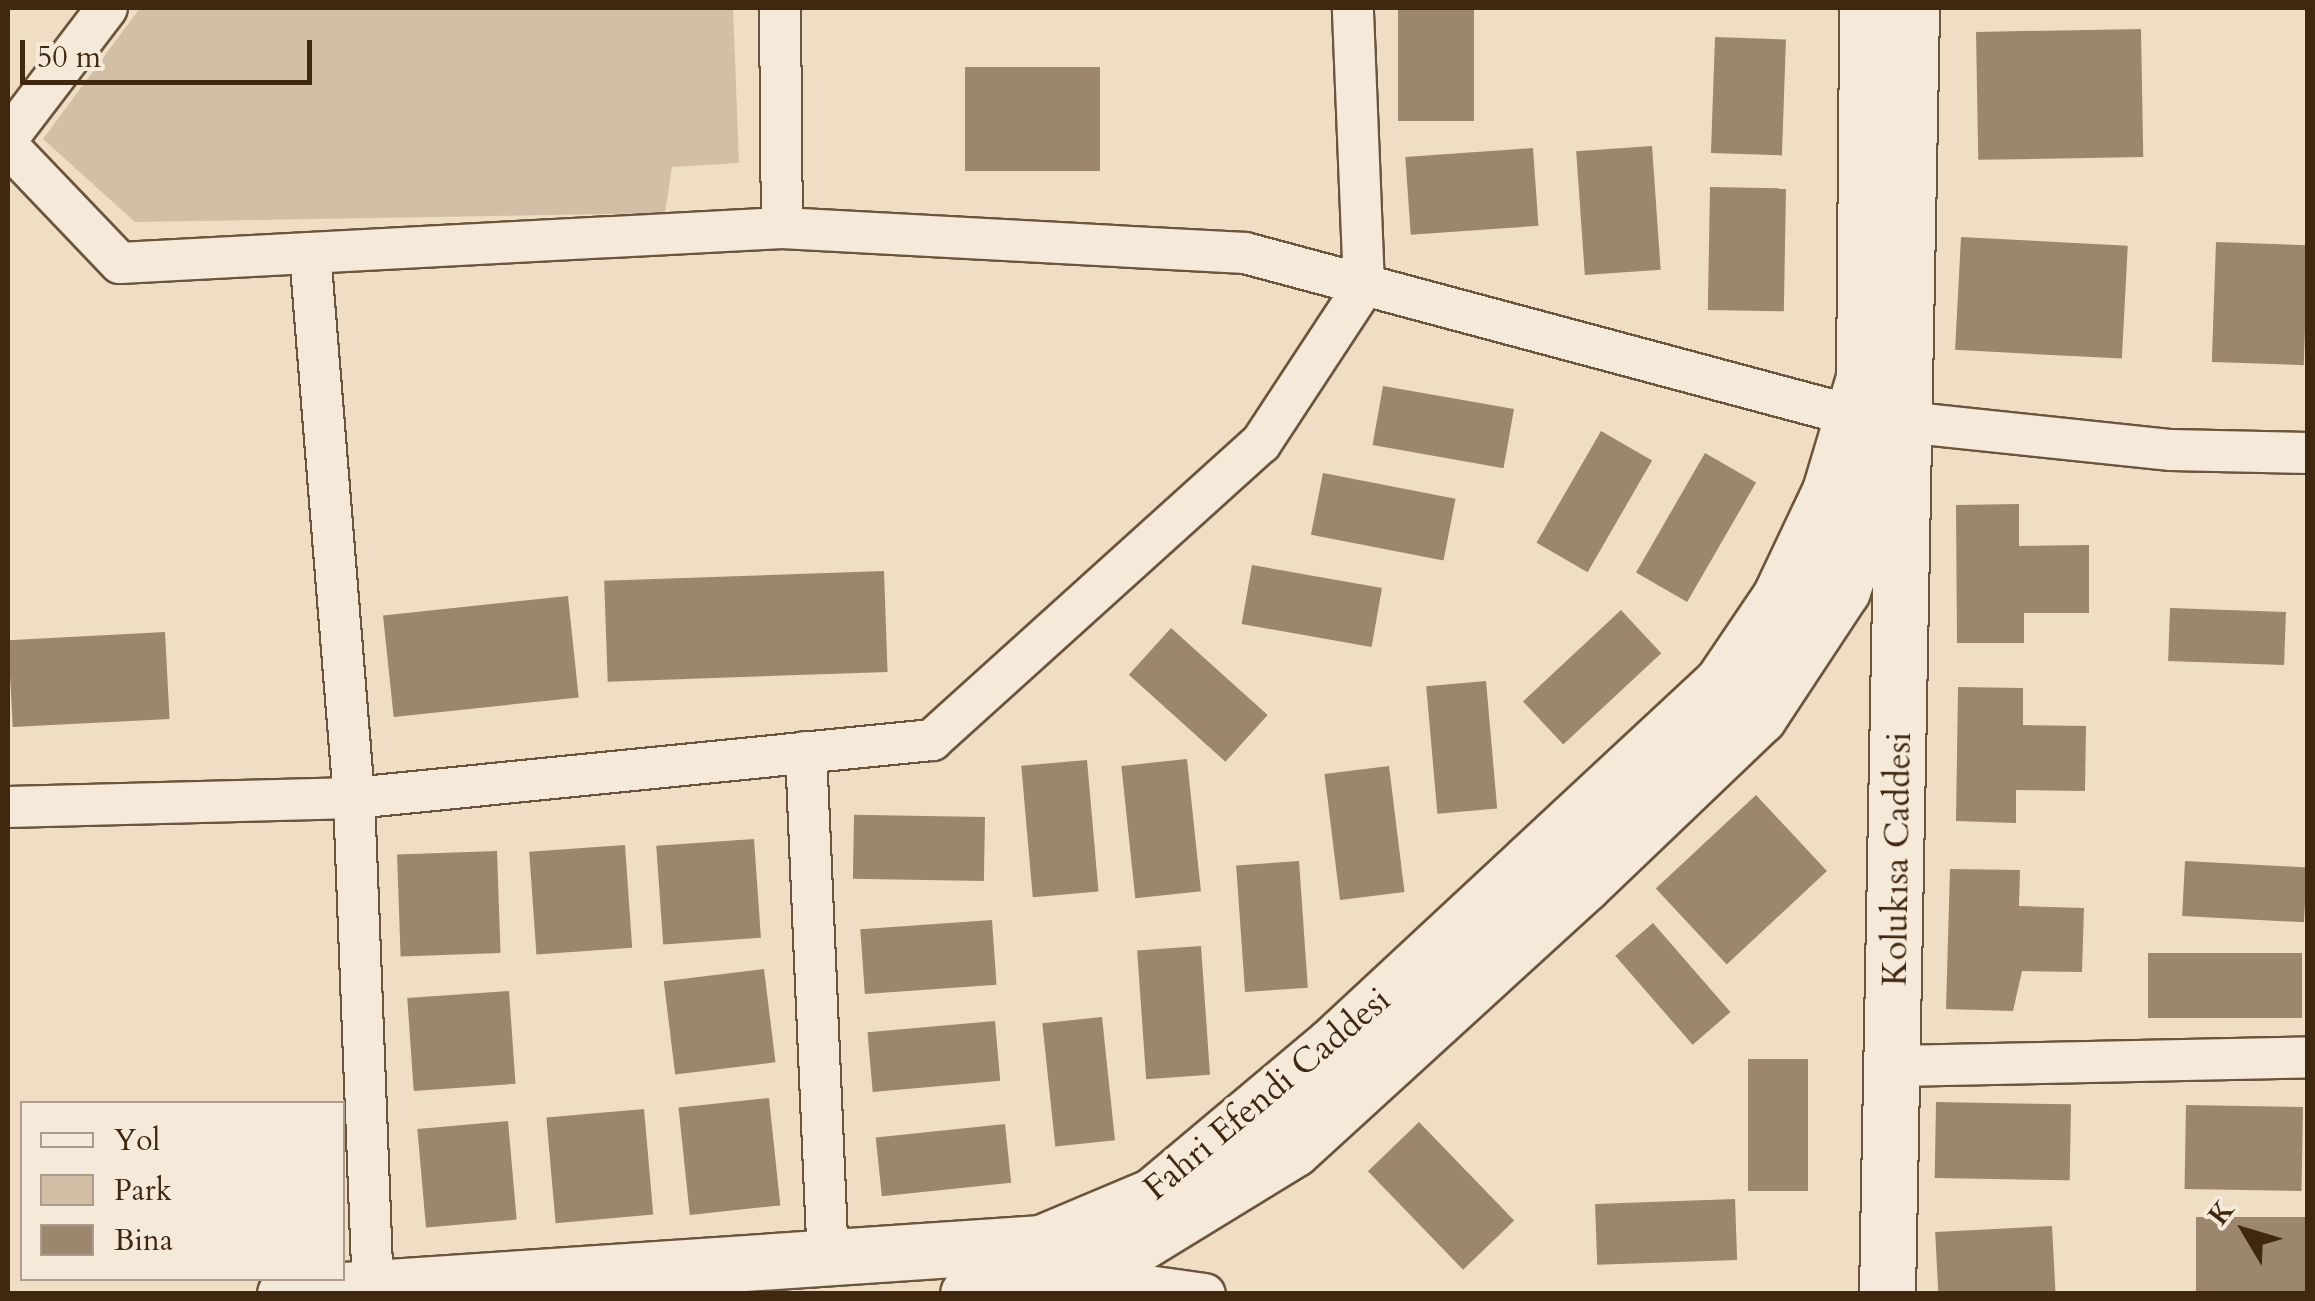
<!DOCTYPE html>
<meta charset="utf-8">
<style>
body{margin:0}
#map{position:relative;width:2315px;height:1301px;overflow:hidden;background:#f0dec4;font-family:Cardo,serif}
div>[style]{position:absolute}
.green>*{inset:0;background:#d2bfa5}
.building>*{inset:0;background:#9c866e;transform-origin:0 0}
.roads{filter:drop-shadow(2px 0 #6c553d) drop-shadow(-2px 0 #6c553d) drop-shadow(0 2px #6c553d) drop-shadow(0 -2px #6c553d)}
.street>*{height:40px;margin:-20px;padding:0 20px;transform-origin:20px;border-radius:20px;background:#f5ead9}
.secondary>*{height:55px;margin:-27.5px;padding:0 27.5px;transform-origin:27.5px;border-radius:27.5px;background:#f5ead9}
span{translate:-50% -50%;white-space:nowrap;text-align:center;line-height:1.15;-webkit-text-stroke:10px #f5ead9;paint-order:stroke}
.street-label{font-size:35px;color:#402710}
.frame{position:absolute;inset:0;border:10px solid #402710;pointer-events:none}
.legend{position:absolute;left:20px;top:1101px;width:325px;height:180px;box-sizing:border-box;background:#f5ead9;border:2px solid #ad9c89;margin:0;padding:12px 18px;list-style:none;font-size:30px;color:#402710}
.legend li{display:flex;align-items:center;gap:20px;height:50px}
.legend b{width:50px;border:2px solid #ad9c89}
.north{position:absolute;left:2195px;top:1181px;width:100px;height:100px;-webkit-text-stroke:8px #f5ead9;paint-order:stroke;rotate:308deg;font-size:28px;font-weight:700;line-height:40px;text-align:center;color:#402710}
.north::after{content:'';display:block;margin:auto;width:35px;height:45px;background:#402710;clip-path:polygon(50% 0,100% 100%,50% 72%,0 100%)}
.scale{position:absolute;left:20px;top:40px;width:292px;height:45px;box-sizing:border-box;border:5px solid #402710;border-top:0;padding-left:12px;font-size:30px;line-height:35px;white-space:nowrap;color:#402710;-webkit-text-stroke:8px #f5ead9;paint-order:stroke}
</style>
<div id="map">
<div class="green">
<i style="clip-path:polygon(140px 8px,733px 8px,739px 163px,672px 167px,665px 213px,135px 222px,43px 139px)"></i>
</div>
<div class="building">
<i style="left:1398px;top:8px;width:76px;height:113px"></i>
<i style="left:2141px;top:29px;width:128px;height:165px;rotate:89deg"></i>
<i style="left:1715px;top:37px;width:71px;height:116px;rotate:2deg"></i>
<i style="left:965px;top:67px;width:135px;height:104px"></i>
<i style="left:1652px;top:146px;width:124px;height:76px;rotate:86deg"></i>
<i style="left:1533px;top:148px;width:78px;height:128px;rotate:86deg"></i>
<i style="left:1710px;top:187px;width:76px;height:123px;rotate:1deg"></i>
<i style="left:1961px;top:237px;width:167px;height:113px;rotate:3deg"></i>
<i style="left:2216px;top:242px;width:92px;height:120px;rotate:2deg"></i>
<i style="left:1383px;top:386px;width:133px;height:60px;rotate:10deg"></i>
<i style="left:1601px;top:431px;width:59px;height:129px;rotate:30deg"></i>
<i style="left:1705px;top:453px;width:59px;height:138px;rotate:30deg"></i>
<i style="left:1323px;top:473px;width:135px;height:63px;rotate:11deg"></i>
<i style="clip-path:polygon(2019px 504px,2019px 546px,2089px 545px,2089px 613px,2024px 613px,2024px 643px,1957px 643px,1956px 505px)"></i>
<i style="left:1252px;top:565px;width:132px;height:60px;rotate:10deg"></i>
<i style="left:884px;top:571px;width:101px;height:280px;rotate:88deg"></i>
<i style="left:568px;top:596px;width:102px;height:186px;rotate:84deg"></i>
<i style="left:2170px;top:608px;width:116px;height:53px;rotate:2deg"></i>
<i style="left:1621px;top:610px;width:59px;height:134px;rotate:47deg"></i>
<i style="left:1171px;top:628px;width:130px;height:63px;rotate:42deg"></i>
<i style="left:165px;top:632px;width:87px;height:157px;rotate:87deg"></i>
<i style="left:1486px;top:681px;width:128px;height:60px;rotate:85deg"></i>
<i style="clip-path:polygon(1958px 687px,2023px 688px,2023px 725px,2086px 726px,2085px 791px,2016px 790px,2016px 823px,1956px 821px)"></i>
<i style="left:1187px;top:759px;width:133px;height:66px;rotate:84deg"></i>
<i style="left:1087px;top:760px;width:132px;height:66px;rotate:85deg"></i>
<i style="left:1389px;top:766px;width:127px;height:65px;rotate:83deg"></i>
<i style="left:1756px;top:795px;width:104px;height:137px;rotate:47deg"></i>
<i style="left:985px;top:817px;width:64px;height:131px;rotate:91deg"></i>
<i style="left:754px;top:839px;width:99px;height:98px;rotate:86deg"></i>
<i style="left:625px;top:845px;width:103px;height:96px;rotate:86deg"></i>
<i style="left:497px;top:851px;width:102px;height:100px;rotate:88deg"></i>
<i style="left:1299px;top:861px;width:127px;height:63px;rotate:86deg"></i>
<i style="left:2185px;top:861px;width:122px;height:55px;rotate:3deg"></i>
<i style="clip-path:polygon(1950px 869px,2020px 870px,2019px 906px,2084px 908px,2082px 972px,2022px 971px,2013px 1011px,1946px 1009px)"></i>
<i style="left:992px;top:920px;width:65px;height:132px;rotate:86deg"></i>
<i style="left:1653px;top:923px;width:118px;height:50px;rotate:49deg"></i>
<i style="left:1201px;top:946px;width:129px;height:64px;rotate:86deg"></i>
<i style="left:2302px;top:953px;width:65px;height:154px;rotate:90deg"></i>
<i style="left:764px;top:969px;width:94px;height:101px;rotate:83deg"></i>
<i style="left:509px;top:991px;width:93px;height:102px;rotate:86deg"></i>
<i style="left:1102px;top:1017px;width:124px;height:60px;rotate:84deg"></i>
<i style="left:995px;top:1021px;width:60px;height:128px;rotate:85deg"></i>
<i style="left:1748px;top:1059px;width:60px;height:132px"></i>
<i style="left:769px;top:1098px;width:108px;height:91px;rotate:84deg"></i>
<i style="left:1936px;top:1102px;width:135px;height:76px;rotate:1deg"></i>
<i style="left:2186px;top:1105px;width:117px;height:84px;rotate:1deg"></i>
<i style="left:644px;top:1109px;width:106px;height:98px;rotate:85deg"></i>
<i style="left:508px;top:1121px;width:99px;height:91px;rotate:85deg"></i>
<i style="left:1419px;top:1122px;width:137px;height:71px;rotate:46deg"></i>
<i style="left:1005px;top:1124px;width:59px;height:130px;rotate:84deg"></i>
<i style="left:1735px;top:1199px;width:61px;height:140px;rotate:88deg"></i>
<i style="left:2308px;top:1217px;width:77px;height:112px;rotate:90deg"></i>
<i style="left:2052px;top:1226px;width:68px;height:117px;rotate:87deg"></i>
</div>
<div class="roads">
<div class="street">
<i style="left:780px;top:8px;width:220px;rotate:89.5deg"></i>
<i style="left:8px;top:138px;width:163px;rotate:-52.7deg"></i>
<i style="left:8px;top:146px;width:162px;rotate:46.3deg"></i>
<i style="left:120px;top:263px;width:663px;rotate:-3.03deg"></i>
<i style="left:782px;top:228px;width:464px;rotate:3.1deg"></i>
<i style="left:1245px;top:253px;width:634px;rotate:15deg"></i>
<i style="left:1857px;top:417px;width:316px;rotate:6deg"></i>
<i style="left:2171px;top:450px;width:137px;rotate:1.3deg"></i>
<i style="left:310px;top:253px;width:547px;rotate:85.38deg"></i>
<i style="left:354px;top:798px;width:491px;rotate:87.8deg"></i>
<i style="left:806px;top:752px;width:509px;rotate:87.53deg"></i>
<i style="left:8px;top:807px;width:346px;rotate:-1.5deg"></i>
<i style="left:354px;top:798px;width:581px;rotate:-5.73deg"></i>
<i style="left:932px;top:740px;width:443px;rotate:-42.1deg"></i>
<i style="left:1261px;top:443px;width:188px;rotate:-56.7deg"></i>
<i style="left:1364px;top:286px;width:278px;rotate:-92.3deg"></i>
<i style="left:1893px;top:1066px;width:415px;rotate:-1.2deg"></i>
<i style="left:1084px;top:1277px;width:122px;rotate:8deg"></i>
</div>
<div class="secondary">
<i style="left:285px;top:1294px;width:758px;rotate:-3.86deg"></i>
<i style="left:1041px;top:1243px;width:121px;rotate:-22.8deg"></i>
<i style="left:1153px;top:1196px;width:234px;rotate:-40deg"></i>
<i style="left:1332px;top:1046px;width:533px;rotate:-42.95deg"></i>
<i style="left:1722px;top:683px;width:104px;rotate:-56deg"></i>
<i style="left:1780px;top:597px;width:117px;rotate:-64.7deg"></i>
<i style="left:1830px;top:491px;width:118px;rotate:-73.3deg"></i>
<i style="left:1864px;top:378px;width:370px;rotate:-89.5deg"></i>
<i style="left:968px;top:1294px;width:117px;rotate:-8.3deg"></i>
<i style="left:1084px;top:1277px;width:245px;rotate:-31.5deg"></i>
<i style="left:1293px;top:1149px;width:393px;rotate:-42.4deg"></i>
<i style="left:1583px;top:884px;width:243px;rotate:-43.7deg"></i>
<i style="left:1759px;top:716px;width:151px;rotate:-56.6deg"></i>
<i style="left:1842px;top:590px;width:176px;rotate:-70.4deg"></i>
<i style="left:1887px;top:1294px;width:1286px;rotate:-88.93deg"></i>
</div>
</div>
<div class="street-label">
<span style="left:1897px;top:859px;rotate:-89deg">Kolukısa Caddesi</span>
<span style="left:1267px;top:1094px;rotate:-40deg">Fahri Efendi Caddesi</span>
</div>
<div class="frame"></div>
<ul class="legend">
<li><b style="height:12px;background:#f5ead9"></b>Yol</li>
<li><b style="height:28px;background:#d2bfa5"></b>Park</li>
<li><b style="height:28px;background:#9c866e"></b>Bina</li>
</ul>
<div class="north">K</div>
<div class="scale">50 m</div>
</div>
